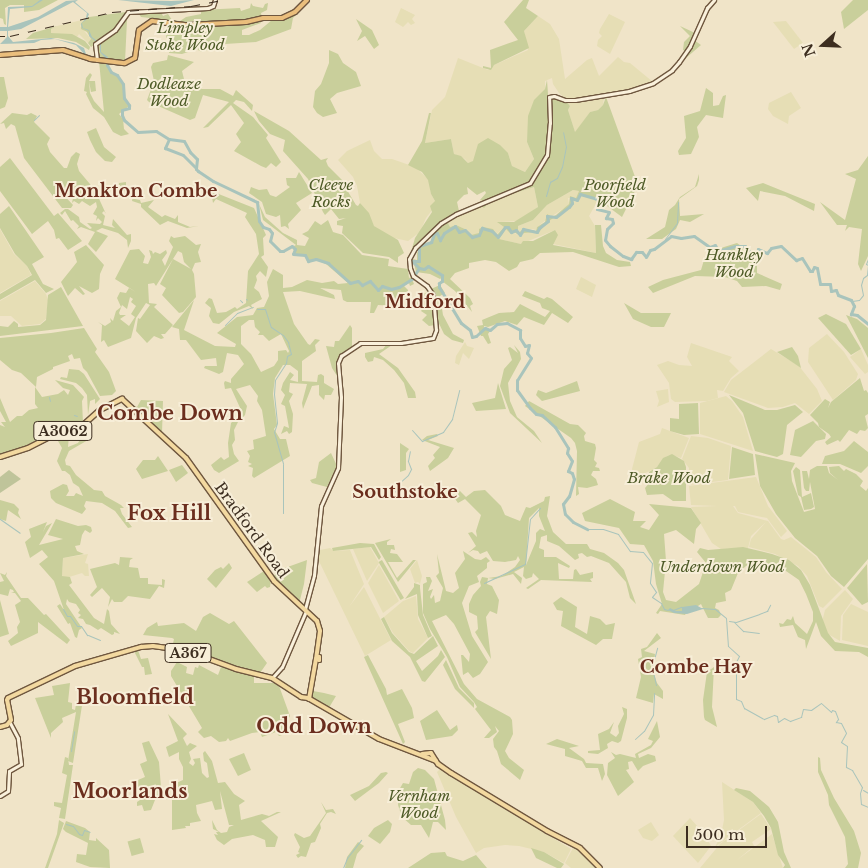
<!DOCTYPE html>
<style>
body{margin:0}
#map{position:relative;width:868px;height:868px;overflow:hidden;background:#f0e4c8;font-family:"Libre Baskerville",serif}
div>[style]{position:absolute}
.farmland>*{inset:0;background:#e6deb5}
.green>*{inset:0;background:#c9cf9b;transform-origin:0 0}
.cemetery>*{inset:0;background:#bfc49a}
.water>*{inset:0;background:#a9c4bc}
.stream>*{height:1px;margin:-0.5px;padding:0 0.5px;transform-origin:0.5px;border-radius:0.5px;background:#a9c4bc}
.river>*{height:3px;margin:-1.5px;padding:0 1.5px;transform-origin:1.5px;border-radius:1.5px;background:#a9c4bc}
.roads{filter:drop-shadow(1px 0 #6f573f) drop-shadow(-1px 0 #6f573f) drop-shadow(0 1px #6f573f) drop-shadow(0 -1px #6f573f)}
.secondary>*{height:3px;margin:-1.5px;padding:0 1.5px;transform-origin:1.5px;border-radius:1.5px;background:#faf1dc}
.primary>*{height:4px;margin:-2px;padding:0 2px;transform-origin:2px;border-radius:2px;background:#f3d9a0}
.trunk>*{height:4px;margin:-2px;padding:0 2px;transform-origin:2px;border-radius:2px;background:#eabe7c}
.rail>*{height:1px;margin-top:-0.5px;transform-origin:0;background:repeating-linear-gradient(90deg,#3d2e20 0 9px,transparent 0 18px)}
span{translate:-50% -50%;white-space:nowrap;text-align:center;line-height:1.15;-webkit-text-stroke:4px #f7eed8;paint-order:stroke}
.shield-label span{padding:1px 4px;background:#f7eed8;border:1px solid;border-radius:4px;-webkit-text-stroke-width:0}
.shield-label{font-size:14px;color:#3d2e20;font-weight:700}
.park-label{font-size:15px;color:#4d5a26;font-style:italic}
.street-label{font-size:15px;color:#3d2e20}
.quarter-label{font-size:18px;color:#6b2e1e;font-weight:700}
.district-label{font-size:20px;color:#6b2e1e;font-weight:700}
.north{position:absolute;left:798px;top:20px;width:50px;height:50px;-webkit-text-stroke:4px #f7eed8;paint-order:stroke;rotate:250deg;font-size:14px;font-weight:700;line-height:20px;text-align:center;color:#3d2e20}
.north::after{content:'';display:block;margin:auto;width:18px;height:22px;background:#3d2e20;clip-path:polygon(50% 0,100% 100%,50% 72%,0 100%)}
.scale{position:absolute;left:686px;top:826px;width:81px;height:22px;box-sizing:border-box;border:2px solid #3d2e20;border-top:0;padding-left:6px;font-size:15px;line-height:18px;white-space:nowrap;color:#3d2e20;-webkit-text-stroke:4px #f7eed8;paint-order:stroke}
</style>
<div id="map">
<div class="farmland">
<i style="clip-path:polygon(401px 8px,415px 15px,412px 19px,415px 23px,411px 25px,408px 22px,403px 27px,395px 22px)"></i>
<i style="clip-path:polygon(609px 14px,625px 22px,610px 54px,597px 46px,598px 40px,602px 36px,599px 33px,600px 29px)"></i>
<i style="clip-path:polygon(538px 16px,550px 24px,559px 39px,565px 79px,587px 60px,592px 58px,599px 76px,618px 57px,624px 62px,630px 63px,653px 82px,635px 89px,575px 99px,565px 98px,559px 93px,553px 84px,552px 78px,545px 81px,545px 89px,532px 106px,527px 142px,534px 159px,525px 172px,512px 166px,508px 153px,468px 163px,465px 159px,454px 154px,451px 139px,425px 143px,432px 110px,445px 97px,458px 58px,488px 70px,494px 65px,528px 50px,524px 31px)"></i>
<i style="clip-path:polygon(86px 19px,80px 26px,91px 39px,88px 43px,79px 34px,77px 37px,51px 33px,51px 29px,57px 26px)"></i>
<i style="clip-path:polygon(786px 21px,803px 43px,794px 49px,773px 22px)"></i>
<i style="clip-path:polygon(791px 92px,801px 108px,789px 116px,788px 124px,773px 116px,768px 109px,769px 103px)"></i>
<i style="clip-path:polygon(604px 97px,603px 105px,598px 110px,590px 112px,575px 133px,568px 110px,570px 106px,566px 101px)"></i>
<i style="clip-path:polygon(370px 140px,374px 151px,382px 159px,392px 159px,415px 167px,429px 180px,431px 194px,435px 201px,433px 209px,426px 218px,420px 232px,408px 241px,389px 237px,371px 224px,353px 218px,354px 215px,369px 219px,360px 203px,357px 186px,353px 177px,338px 160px,347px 151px)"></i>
<i style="clip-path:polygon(534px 187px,538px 207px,518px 221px,498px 222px,504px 227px,496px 235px,494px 231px,471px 235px,465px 229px,456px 225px,450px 227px,447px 221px,478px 204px,488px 204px,499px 198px)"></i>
<i style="clip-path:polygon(573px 190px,579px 191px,576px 198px,568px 198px,569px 204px,566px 207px,546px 220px,537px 227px,536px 230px,532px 229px,518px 233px,518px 226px,533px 220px,547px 205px)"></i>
<i style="clip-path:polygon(581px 195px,592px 197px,597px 202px,589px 216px,595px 226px,596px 253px,553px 244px,555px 230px,521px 244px,499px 239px,506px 229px,520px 236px,523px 233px,539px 232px,549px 221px,570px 207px,574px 200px)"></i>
<i style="clip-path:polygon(0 229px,14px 254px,27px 266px,31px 275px,0 293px)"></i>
<i style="clip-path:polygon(581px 277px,596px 285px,592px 297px,576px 289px)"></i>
<i style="clip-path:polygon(35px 281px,46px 294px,48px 300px,46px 319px,40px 324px,22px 326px,11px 316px,0 316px,0 301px)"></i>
<i style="clip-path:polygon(827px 334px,844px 352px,858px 374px,856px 380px,833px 400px,808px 362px,809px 348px)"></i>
<i style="clip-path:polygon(465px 342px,467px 346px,474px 348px,469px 359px,463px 353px,459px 365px,455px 363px,456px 356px)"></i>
<i style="clip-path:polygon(691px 343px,732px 357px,729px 361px,739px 371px,731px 378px,723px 391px,717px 390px,718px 398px,707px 401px,675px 402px,671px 399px,669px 383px,657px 365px,668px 361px,679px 365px,692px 366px,687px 357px)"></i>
<i style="clip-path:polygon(771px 349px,799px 366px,817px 389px,822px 401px,809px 414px,795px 403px,783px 407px,768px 408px,724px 392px,731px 380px)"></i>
<i style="clip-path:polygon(861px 349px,868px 365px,868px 372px,865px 374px,850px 357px)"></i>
<i style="clip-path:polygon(668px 389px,669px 402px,657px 407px,659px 401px,656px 391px)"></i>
<i style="clip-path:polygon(726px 396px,732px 401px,743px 417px,753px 451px,700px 434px,700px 403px)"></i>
<i style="clip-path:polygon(662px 428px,689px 438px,681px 458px,672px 455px,667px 456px,657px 467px,650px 471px,640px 475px,633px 474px,632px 469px,639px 442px,660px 434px)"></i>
<i style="clip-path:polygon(691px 436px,708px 438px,731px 446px,728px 480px,688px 485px,689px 468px,682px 459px)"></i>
<i style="clip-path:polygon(756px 477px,768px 506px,787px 531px,781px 537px,767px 518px,738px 512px,735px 506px,733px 506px,738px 513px,768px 521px,781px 539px,784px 540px,791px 537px,816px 557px,826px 572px,842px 589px,823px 608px,819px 606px,807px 576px,798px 566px,775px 554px,749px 547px,751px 539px,766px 522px,751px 536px,748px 548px,721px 549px,712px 543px,691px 507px,717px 506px,691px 505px,689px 486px)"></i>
<i style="clip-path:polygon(370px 547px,379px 563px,367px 581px,353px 549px)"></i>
<i style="clip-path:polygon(330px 548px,334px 551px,350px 550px,364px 584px,349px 607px,364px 587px,391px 640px,365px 656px,317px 557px,320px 550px)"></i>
<i style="clip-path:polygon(88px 554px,85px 563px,88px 564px,89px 576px,85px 576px,82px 573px,66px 578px,62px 576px,63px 558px)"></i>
<i style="clip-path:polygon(417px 560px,422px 576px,420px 584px,418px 582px,415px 583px,410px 569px)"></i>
<i style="clip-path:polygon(379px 565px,399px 601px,383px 613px,368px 583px)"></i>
<i style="clip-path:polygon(845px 590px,853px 599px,841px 616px,840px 641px,828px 634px,822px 622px,825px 610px)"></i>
<i style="clip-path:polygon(416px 596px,418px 619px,428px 638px,413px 653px,409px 651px,393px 633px,384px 617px,403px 601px)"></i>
<i style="clip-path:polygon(851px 604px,868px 612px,868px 646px,842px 640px,843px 615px)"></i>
<i style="clip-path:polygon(440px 769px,571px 849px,564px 863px,544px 852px,519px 846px,505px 845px,484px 848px,476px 853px,456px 817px,437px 772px)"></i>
<i style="clip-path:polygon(722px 782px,753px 802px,761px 813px,715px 847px,721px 835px,724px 820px)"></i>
<i style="clip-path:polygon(761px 814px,771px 829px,752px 842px,754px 846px,737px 860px,772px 834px,783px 868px,700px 868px,720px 844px)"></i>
<i style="clip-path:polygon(690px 818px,705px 835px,711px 846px,698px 863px,673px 836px)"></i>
<i style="clip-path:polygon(651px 822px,659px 835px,652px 841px,643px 838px,638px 830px)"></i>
<i style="clip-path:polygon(574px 846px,586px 854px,597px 868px,571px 868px,565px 863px)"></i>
</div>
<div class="green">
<i style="clip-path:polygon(0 0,58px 0,39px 10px,24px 12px,24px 5px,10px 5px,5px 8px,6px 25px,4px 24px,3px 19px,0 18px)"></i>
<i style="clip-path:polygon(523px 0,529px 0,526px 8px,538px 16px,524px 31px,529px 48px,494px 65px,491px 70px,483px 68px,483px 66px,491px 68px,490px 50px,518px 40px,504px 22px)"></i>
<i style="clip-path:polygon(853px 0,868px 0,868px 10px,844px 29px,841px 12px)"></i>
<i style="clip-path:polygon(251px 3px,253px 6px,263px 8px,265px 4px,268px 3px,267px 10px,261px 13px,262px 18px,259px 18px,261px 23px,242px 30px,242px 35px,249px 35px,260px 30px,272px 20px,297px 14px,293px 18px,291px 29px,256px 42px,225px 44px,202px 52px,198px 50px,197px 45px,191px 51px,182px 54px,169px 53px,170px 41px,166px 37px,168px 26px,161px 24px,164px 22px,159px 19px,141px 17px,137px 11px,161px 12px,163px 16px,168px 14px,172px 20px,180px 21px,186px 17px,201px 14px,201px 10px,240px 8px,241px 11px,250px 8px)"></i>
<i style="clip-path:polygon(126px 12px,117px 28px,91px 47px,88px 43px,91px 39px,87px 32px,81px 29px,81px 23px,89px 17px)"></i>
<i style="clip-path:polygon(356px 19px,372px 30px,379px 45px,374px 49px,365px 36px,357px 41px,362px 31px)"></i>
<i style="clip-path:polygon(124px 20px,127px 20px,125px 62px,99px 59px,95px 45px,117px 29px)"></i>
<i style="clip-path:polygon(57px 26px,51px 29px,51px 33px,72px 34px,85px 41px,90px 47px,89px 50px,76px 42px,58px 38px,26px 39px,33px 33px)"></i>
<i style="clip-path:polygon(680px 26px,695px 33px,694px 40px,701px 45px,686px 58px,684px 58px,687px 52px,683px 50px,684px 42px,690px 36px)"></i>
<i style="clip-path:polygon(329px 50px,338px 54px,343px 63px,356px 72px,361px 86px,337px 93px,330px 99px,337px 113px,323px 117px,317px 113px,313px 107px,315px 91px,321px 84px,329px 63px)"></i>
<i style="clip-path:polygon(168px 55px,194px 62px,182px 71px,185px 83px,202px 89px,220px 89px,233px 96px,236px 90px,253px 105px,252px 111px,244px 102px,236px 100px,233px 103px,253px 117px,268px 135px,266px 138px,281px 162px,276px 167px,271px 163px,266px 168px,261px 166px,234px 151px,241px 142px,236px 134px,244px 123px,231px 105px,208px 127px,203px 128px,229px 102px,203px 95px,195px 118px,190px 120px,149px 102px,147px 100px,154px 81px,151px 67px,153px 63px,167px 60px)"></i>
<i style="clip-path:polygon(99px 61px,106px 63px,112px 73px,117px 75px,124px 86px,123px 96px,129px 106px,119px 114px,123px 119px,124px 129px,129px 134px,121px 136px,113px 132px,104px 117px,93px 108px,86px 94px,87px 92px,84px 91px,86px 78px,90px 73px,92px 75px,89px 81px,95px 81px,96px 91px,91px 92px,89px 81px,90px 93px,94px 101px,104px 112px)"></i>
<i style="clip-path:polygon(0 77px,4px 77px,8px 98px,5px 107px,0 109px)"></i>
<i style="clip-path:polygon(547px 80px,550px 122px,548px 153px,528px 184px,483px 201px,480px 200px,486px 193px,485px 191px,477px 195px,467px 187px,468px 194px,464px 195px,457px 202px,459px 211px,420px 241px,411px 252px,415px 238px,432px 212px,430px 206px,435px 201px,431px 194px,428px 180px,422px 172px,408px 165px,422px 141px,429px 113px,431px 113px,425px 143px,451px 139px,454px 154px,461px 156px,468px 163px,473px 161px,478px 144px,488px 138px,500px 145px,508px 153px,512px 166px,525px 172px,534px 159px,527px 142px,528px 116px,534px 100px,545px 89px)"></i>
<i style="clip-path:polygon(706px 88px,713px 93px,713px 106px,719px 105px,723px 96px,726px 95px,723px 118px,706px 115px,697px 127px,699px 137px,691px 154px,679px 155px,678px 151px,686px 138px,684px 116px,700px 111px)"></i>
<i style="clip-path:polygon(evenodd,553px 97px,566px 101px,570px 106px,568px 110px,575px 132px,590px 112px,598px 110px,603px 105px,606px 97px,638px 185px,622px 217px,599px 200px,597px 202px,592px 197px,581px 195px,578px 200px,574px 200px,570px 207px,549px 221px,539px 232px,524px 233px,520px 236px,514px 232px,510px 233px,506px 229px,499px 239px,521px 244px,523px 241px,533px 241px,555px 230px,558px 235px,553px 245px,596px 253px,595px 225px,601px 225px,603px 246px,606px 253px,617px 260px,630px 262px,631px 266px,619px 267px,573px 252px,540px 253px,533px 259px,520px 262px,517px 267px,509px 271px,496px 262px,485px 260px,469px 263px,469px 268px,455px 273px,450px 279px,470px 298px,473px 304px,470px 306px,472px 312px,455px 291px,442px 281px,444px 276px,440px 279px,430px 274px,416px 272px,413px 259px,417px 260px,417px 253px,422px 246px,431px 242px,433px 233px,447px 221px,450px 227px,456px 225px,465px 229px,471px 235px,479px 233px,479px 229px,483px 227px,493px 229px,497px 235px,504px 227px,497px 222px,514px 222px,538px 207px,534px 187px,490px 201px,484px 208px,481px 205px,525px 188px,538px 174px,549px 156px,550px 98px,553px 97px,573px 190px,579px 191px,576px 198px,570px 196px,569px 204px,556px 215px,552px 217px,547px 214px,545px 222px,537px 227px,536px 231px,524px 229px,518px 233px,518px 226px,533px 220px,547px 205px,573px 190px)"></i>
<i style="clip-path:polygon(254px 111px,289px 131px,321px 160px,328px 158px,326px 161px,328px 166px,349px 187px,347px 190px,356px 205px,358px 206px,360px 203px,369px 213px,374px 226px,398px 240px,404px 253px,398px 257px,398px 263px,389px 257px,363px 253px,342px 233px,343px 226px,337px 225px,337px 221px,346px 218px,339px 219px,331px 209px,325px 215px,323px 212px,308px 179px,283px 151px,285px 140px,270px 134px,259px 121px)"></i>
<i style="clip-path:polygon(12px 113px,27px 115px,31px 113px,37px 116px,34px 122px,50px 138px,47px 144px,50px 152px,64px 168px,67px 168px,71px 157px,76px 152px,80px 154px,77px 164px,79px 171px,95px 190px,106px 214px,104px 211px,102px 213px,105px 216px,103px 225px,115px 228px,112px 225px,113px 219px,127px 235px,131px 234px,131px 241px,128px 248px,127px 240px,118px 233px,102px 228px,96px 231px,108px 236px,96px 252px,88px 244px,95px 232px,81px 227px,77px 229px,79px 226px,73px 220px,71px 221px,65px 211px,62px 215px,60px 213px,65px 209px,68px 209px,79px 217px,80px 222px,90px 229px,92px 228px,87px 223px,100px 224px,102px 222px,98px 218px,96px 221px,97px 216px,93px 214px,97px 207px,96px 202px,90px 206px,82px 201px,79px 204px,74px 201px,72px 203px,73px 198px,66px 189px,60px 191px,73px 205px,71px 208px,62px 208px,24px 158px,15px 126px,11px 124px,6px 129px,4px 123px,0 124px)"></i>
<i style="clip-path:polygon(96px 128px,104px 147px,116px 157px,112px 162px,105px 161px,96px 152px,90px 140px,87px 132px)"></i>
<i style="clip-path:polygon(868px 156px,868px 256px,861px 271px,858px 264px,862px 229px,849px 227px,845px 231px,847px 225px,837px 225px,820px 202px,845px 220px,856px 179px,845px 174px,858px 170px)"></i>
<i style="clip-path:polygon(10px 158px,54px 216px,58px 213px,82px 241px,68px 250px,59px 238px,56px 239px,54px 230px,48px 221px,32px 234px,0 191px,0 167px)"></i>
<i style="clip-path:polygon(299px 172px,312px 193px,296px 203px,301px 210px,288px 224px,289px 229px,285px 226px,281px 227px,280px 215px,276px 217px,266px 214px,262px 202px,249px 193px,251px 187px,259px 190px,267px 189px,270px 195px,276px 197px,290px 187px,287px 185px,286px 178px,296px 178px)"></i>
<i style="clip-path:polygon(699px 174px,699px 180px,697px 186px,679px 199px,680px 215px,680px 216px,704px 214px,690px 222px,680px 220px,676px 229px,662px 239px,646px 239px,665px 227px,669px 210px,675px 205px,680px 197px,695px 187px)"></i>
<i style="clip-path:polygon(126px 182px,126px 189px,135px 194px,135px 199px,140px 200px,141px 203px,154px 200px,148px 207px,162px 217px,165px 215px,175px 219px,178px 215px,178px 222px,190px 227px,199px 226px,187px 228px,168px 221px,160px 225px,141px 207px,141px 204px,132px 201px,133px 196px,119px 188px,119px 183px)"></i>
<i style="clip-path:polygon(763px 183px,815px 204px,814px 211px,785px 196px,760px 191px,758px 201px,746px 188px)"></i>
<i style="clip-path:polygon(211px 191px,254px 208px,266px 235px,263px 238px,264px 255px,261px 257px,268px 267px,266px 277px,260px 271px,256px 276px,257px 280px,254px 288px,259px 292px,262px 299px,251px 305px,253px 309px,249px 306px,234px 312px,219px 324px,213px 323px,209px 316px,211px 308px,205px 303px,209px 298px,212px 299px,217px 313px,226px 312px,235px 307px,237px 309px,246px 303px,248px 271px,259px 254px,256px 234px,245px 217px,247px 213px,216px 199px,213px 203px)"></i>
<i style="clip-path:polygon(evenodd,259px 204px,265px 217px,283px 233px,297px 240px,297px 245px,305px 246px,309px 238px,302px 234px,308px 231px,315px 221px,321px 225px,328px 220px,333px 232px,343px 235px,362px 255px,389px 259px,388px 266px,408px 269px,409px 278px,411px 277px,414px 284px,410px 286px,409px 283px,404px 286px,408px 290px,408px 295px,411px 294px,408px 299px,390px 300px,390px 304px,397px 304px,395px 306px,378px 305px,374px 313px,370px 313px,371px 302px,347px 302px,343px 300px,341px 290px,320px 288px,334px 295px,335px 299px,300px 291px,283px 292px,294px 324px,308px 344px,310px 345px,315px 339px,320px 340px,315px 345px,316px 351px,302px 361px,302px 381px,317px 382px,318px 375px,321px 374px,324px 376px,324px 383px,334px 389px,331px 395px,325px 395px,324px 400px,319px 395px,319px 385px,312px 386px,303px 409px,302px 403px,307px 384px,290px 383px,289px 392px,293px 394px,289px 401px,293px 414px,292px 432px,289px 434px,287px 431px,281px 434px,284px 426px,289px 428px,285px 406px,281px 404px,285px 395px,281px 390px,283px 383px,290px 372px,294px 375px,290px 380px,298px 382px,298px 371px,290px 365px,283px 365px,275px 378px,273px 394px,277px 425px,274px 429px,280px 439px,286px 439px,290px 456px,254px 478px,252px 476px,253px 468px,248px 466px,252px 464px,248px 462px,250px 456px,247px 451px,254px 449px,253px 440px,266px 436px,262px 410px,257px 401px,258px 396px,250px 385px,236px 389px,247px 406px,245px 415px,238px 422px,234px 430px,235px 440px,232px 445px,234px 454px,239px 461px,219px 473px,214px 470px,211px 465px,221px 457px,224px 460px,229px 457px,228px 443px,231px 423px,242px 412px,231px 388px,225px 389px,224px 383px,225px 381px,231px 383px,231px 379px,244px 364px,238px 355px,227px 353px,223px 372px,219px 374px,204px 368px,205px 366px,217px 366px,216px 358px,201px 360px,186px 340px,180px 340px,179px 329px,172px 327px,194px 300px,184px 330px,215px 346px,235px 347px,236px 344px,217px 333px,237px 317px,253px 315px,257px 308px,264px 307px,269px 296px,267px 282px,273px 269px,283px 275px,283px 288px,292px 287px,307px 280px,322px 283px,334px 281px,338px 284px,348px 283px,326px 264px,316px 260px,307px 261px,305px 256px,293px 255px,294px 250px,292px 247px,296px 245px,263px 220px,259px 204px,249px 320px,254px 320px,255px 327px,260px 332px,258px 335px,263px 335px,269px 341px,281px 334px,289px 351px,288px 353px,286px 350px,278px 351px,278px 360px,274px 366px,261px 372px,251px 354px,241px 344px,241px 326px,249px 320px)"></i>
<i style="clip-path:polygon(9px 206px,44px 257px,32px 264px,43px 284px,54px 289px,46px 293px,35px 280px,0 300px,0 294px,32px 275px,27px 266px,15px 254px,0 228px,0 214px)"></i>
<i style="clip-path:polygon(evenodd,171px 236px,174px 238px,185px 236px,196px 245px,201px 244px,198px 252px,201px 262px,195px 263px,192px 270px,194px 274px,196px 297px,183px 312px,179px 313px,162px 295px,166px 288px,160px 284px,173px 259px,191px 269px,184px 262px,182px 253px,178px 251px,156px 286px,154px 283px,148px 284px,149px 303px,157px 304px,154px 307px,173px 325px,165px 334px,161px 334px,164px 338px,161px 339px,154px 336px,147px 343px,136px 331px,138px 318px,140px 319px,150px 305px,146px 303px,136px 318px,131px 338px,108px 347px,104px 340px,101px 342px,102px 325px,98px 322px,105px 326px,111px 322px,110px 318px,113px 321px,116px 311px,121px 307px,117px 298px,120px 292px,126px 293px,129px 288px,136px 292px,115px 279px,130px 250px,139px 249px,145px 256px,143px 263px,148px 264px,151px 257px,149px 250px,152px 251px,153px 254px,155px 252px,160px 254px,166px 250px,167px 253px,162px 260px,165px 266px,173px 247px,169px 241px,171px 236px,130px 297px,133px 299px,131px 302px,136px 306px,131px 314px,135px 317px,129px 326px,120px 319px,126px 315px,120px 315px,119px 313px,122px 305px,127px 309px,130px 297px)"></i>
<i style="clip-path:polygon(737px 243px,757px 258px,757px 273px,782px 284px,780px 290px,766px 286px,742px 287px,737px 281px,725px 277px,695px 276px,653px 293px,648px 287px,663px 280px,701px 270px,704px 260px,711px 251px)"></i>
<i style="clip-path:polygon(86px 245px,104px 265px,100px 274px,99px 289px,92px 293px,79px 286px,85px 294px,83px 295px,75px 288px,68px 296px,61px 282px,77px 262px,74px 252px)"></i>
<i style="clip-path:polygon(440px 285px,445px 293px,440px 296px,443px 315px,453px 334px,464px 340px,463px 343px,452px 340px,444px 334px,435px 315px,435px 325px,429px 326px,422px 320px,427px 315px,421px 311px,424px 307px,413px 304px,418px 295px,429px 292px,434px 294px,431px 289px)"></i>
<i style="clip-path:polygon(61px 287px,83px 326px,0 336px,0 326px,8px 327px,14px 321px,18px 324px,18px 327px,40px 325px,46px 320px,48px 295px)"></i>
<i style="clip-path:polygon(525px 291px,544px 299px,547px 297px,552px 299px,573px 317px,568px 323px,552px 313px,544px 325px,524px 317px,517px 325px,505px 321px,488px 327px,484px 326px,484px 329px,490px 331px,488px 334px,491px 343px,488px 344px,483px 336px,481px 336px,477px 326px,483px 325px,482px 320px,499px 313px,514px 312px,520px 304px,545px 317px,550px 311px,542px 308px,540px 303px,522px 296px)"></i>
<i style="clip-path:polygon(624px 303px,641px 313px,671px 313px,664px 327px,651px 327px,633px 319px)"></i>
<i style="clip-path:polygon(826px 314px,846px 324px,861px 349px,851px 355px,818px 318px)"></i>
<i style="clip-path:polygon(846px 315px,857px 319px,868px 328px,868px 358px)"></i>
<i style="clip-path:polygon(350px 325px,352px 328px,352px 347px,342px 354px,339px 361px,339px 379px,332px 368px,326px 346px,334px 347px,335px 341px,339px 341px)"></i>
<i style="clip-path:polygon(84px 328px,97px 349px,95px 352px,109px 372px,116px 391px,112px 395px,100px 396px,87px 372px,83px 368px,80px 358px,74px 359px,72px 354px,68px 356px,70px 361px,53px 367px,53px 369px,37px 377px,36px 387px,21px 373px,12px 370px,0 360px,0 338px,51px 333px)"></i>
<i style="clip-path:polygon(387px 344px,392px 345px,379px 354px,398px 368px,415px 392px,416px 398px,408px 398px,404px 383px,394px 370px,383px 360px,374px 357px,373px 361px,368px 362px,365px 357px,365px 353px,383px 349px)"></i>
<i style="clip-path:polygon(514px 345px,520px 352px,521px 359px,508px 383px,510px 401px,517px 417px,534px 431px,542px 443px,510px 413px,500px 386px,504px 369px,512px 360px,508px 348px,510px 347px,518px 353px)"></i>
<i style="clip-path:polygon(792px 347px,798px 356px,801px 368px,777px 352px)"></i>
<i style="clip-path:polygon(69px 369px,79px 370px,84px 374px,100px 399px,95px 404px,95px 399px,90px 401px,88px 415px,87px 395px,82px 388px,76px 383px,60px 379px,61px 377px,67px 378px)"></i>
<i style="clip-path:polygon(860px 378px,864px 391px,866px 390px,868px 393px,868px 414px,865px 416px,868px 428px,865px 431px,860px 430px,857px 434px,849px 430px,840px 442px,838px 440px,827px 445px,825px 442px,831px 437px,829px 434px,819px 427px,818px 423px,810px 415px,825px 399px,830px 402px,828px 408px,831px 402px)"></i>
<i style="clip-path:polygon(55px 380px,73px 385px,84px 397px,82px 401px,83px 423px,26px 448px,0 456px,0 425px,5px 427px,1px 422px,6px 422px,0 411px,0 398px,10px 422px,17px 416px,22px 416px,29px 410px,38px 408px,35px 404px,35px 387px,42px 397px,58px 394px,64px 390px,68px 395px,70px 390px,63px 388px)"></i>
<i style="clip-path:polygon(577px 381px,580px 391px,542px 401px,536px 395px,538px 390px,546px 393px)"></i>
<i style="clip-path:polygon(498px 383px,506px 409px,476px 411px,472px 403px,495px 398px)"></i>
<i style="clip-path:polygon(729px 395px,765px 410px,777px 410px,795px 405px,803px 412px,787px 425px,783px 454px,777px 457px,755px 451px,743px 413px)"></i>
<i style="clip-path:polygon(141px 400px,163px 401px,162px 433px,131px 405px,137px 407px)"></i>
<i style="clip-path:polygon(529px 401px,570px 424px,578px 425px,586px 433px,584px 436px,585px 441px,595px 444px,596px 448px,594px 460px,597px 463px,595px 467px,599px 468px,600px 471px,593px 471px,591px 475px,596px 479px,598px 485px,587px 488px,578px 487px,579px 494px,576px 496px,577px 451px,575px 443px,571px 438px,525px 406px)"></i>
<i style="clip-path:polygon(698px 403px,699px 434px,684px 435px,670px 431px,670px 418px,679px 419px,679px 404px)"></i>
<i style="clip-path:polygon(813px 421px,826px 434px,825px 439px,816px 441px,801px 457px,790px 455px,795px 430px)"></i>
<i style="clip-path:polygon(80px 427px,69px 436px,68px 447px,78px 443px,81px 438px,88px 440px,69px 451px,65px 460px,66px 465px,70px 466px,76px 475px,94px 490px,102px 491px,105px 496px,121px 505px,124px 508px,120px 508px,122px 514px,132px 527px,128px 528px,115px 511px,102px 503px,86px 501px,84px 506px,86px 509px,82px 514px,56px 503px,51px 498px,50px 491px,63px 484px,67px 485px,69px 491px,66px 496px,74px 496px,76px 493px,83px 496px,79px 487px,73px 483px,70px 475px,65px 471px,62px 471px,57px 461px,62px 448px,58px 441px,65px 440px,63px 432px)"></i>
<i style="clip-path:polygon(437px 434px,438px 436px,428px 440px,454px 448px,448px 458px,430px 471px,428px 466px,435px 458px,433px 455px,440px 447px,422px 440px,427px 436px)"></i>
<i style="clip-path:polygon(854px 441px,868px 452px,868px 466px,861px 473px,840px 464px,822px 464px,825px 456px,844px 451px)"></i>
<i style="clip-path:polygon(400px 443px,409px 449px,406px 453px,406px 470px,400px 472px)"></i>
<i style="clip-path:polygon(732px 447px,753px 454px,755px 475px,729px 479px)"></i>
<i style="clip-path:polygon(331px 453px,337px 466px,327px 487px,312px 483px,310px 480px,316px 478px,319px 462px)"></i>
<i style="clip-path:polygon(672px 454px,684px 461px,686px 467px,686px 501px,673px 501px,663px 494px,647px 495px,645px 488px,651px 481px,649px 472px,657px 467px,663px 458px)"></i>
<i style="clip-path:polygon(755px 454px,795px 463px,791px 471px,792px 481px,804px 512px,815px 509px,810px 482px,809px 491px,806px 491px,804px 488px,802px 471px,807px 471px,809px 479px,810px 470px,817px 466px,827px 466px,829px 473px,838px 480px,830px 473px,829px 467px,839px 466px,844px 471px,846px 469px,856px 474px,863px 481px,860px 486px,866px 491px,868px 488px,868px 559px,844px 587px,831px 576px,817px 556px,795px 538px,776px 514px,760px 486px)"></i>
<i style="clip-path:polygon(158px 456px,168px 471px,142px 479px,136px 469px,143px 460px,155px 460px)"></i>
<i style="clip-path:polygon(182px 465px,188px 473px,176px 482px,169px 470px)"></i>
<i style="clip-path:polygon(796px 467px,800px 470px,802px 497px,811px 493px,814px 507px,811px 509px,804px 510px,801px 497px,798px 495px,793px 471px)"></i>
<i style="clip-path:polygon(evenodd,485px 490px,501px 506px,505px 515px,520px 521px,526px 507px,530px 508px,544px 501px,545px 497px,550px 496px,547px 516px,553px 532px,566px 544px,587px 544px,590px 549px,604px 553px,618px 563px,624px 570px,636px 604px,630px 598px,626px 582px,609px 563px,591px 556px,587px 557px,582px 553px,578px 554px,579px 558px,575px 560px,559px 546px,547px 541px,547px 535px,541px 537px,539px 548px,544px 550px,544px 557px,556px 557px,570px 566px,569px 568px,558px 563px,559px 579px,573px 579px,574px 570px,576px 569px,580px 575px,593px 572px,593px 578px,590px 579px,592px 582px,541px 580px,528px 589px,526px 588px,539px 579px,533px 573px,532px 577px,526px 579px,523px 576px,524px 567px,514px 572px,522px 578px,521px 584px,513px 574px,495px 579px,488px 578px,487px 584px,492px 586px,499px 600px,497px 614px,490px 611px,486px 617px,491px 659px,475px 632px,478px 629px,477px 616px,469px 612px,469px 604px,473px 595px,481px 586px,480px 582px,482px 577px,488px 578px,502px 576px,515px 567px,520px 560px,518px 556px,516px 560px,505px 562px,493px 561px,487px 551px,480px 554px,478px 551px,473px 550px,468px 553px,476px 546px,468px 533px,472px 532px,477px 537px,476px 531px,481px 515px,465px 499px,458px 503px,453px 496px,460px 491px,466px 497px,474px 491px,485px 490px,539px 508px,539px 516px,545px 531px,540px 529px,536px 533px,536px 541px,526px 565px,529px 518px,539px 508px)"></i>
<i style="clip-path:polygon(610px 499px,635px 512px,633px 521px,646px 521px,640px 527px,649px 530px,659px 515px,649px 504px,691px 508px,701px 523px,696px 529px,694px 544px,676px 530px,664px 534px,666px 561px,663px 592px,666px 600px,676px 602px,699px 584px,706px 563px,697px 552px,700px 548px,708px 550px,743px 547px,772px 554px,789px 560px,801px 570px,810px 585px,828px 633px,835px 642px,868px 648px,868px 657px,859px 652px,835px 651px,821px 636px,816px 622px,806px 649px,805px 640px,798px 637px,793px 625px,780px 627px,779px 623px,783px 624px,787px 619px,791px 620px,793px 616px,795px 623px,807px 634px,813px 621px,813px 612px,806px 594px,799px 580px,786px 571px,760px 562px,746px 566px,738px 573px,731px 590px,725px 593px,726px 601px,716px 603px,715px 608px,719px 610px,721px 615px,718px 618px,708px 618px,701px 604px,695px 608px,690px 606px,685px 615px,660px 611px,658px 614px,656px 613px,662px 604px,656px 584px,653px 561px,644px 545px,630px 544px,619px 528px,585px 521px,582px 513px)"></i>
<i style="clip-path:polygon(0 500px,14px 504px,19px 509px,18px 513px,21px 519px,8px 510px,6px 521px,0 519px)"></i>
<i style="clip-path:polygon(56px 519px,78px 526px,86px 525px,91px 527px,92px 531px,90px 533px,85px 530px,82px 535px,80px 545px,75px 546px,77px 551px,84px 554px,63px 558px,62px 576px,70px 577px,72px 583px,69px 585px,94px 618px,104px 624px,107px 609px,109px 611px,111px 624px,120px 634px,114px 632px,114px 634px,112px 635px,101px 628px,98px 630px,90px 625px,86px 624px,83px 619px,78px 618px,81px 615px,78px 613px,80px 610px,76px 604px,69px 602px,67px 599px,66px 604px,82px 628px,79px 630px,77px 638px,75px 637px,70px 623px,68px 624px,57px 606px,60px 604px,64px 610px,54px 581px,39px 564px,48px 557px,42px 550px,30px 558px,25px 542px,31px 537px,29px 529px,47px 522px,43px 532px,46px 526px,52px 523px,39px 545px,63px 539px,48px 535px)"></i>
<i style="clip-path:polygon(391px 539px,387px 542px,387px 545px,394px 545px,395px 550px,391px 549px,390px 553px,397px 554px,403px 562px,388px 562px,397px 578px,413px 560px,416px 560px,398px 582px,375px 543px)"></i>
<i style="clip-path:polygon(360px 543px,374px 544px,381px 557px,379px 560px,371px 547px,333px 551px,332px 548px)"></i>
<i style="clip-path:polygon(463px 551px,475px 559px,481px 560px,486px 557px,490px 561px,487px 563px,487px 568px,477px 576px,479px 582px,469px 586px,462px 603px,472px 636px,488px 662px,480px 674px,473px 678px,468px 672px,463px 675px,461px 655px,463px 655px,469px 662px,470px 654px,454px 624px,446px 615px,432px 621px,464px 684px,477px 699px,510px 717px,512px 720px,513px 734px,505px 751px,509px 758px,524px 770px,520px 780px,501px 764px,497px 751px,494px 747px,493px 739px,499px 731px,495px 726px,497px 732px,489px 738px,484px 738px,491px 730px,475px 709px,477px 707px,474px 702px,460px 687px,447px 657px,430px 629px,423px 613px,423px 584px,427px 582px,426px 577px,430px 577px,432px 581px,428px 591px,433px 589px,430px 597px,431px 599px,434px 595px,435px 603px,440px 601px,443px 588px,436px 576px,439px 573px,437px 554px,446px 591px,453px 593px,459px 588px,455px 573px,465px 559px)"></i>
<i style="clip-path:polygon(120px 557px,133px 558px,130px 560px,129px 567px,138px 568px,140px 578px,148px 578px,148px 584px,162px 585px,162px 579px,165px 580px,164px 588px,159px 586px,150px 599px,128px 596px,122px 602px,114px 602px,112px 599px,108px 607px,110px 597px,102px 588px,92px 597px,90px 595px,97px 587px,90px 569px,115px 563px,119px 565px)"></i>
<i style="clip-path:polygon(307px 560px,304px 584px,299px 604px,272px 577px,282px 569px)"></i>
<i style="left:382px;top:560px;width:44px;height:4px;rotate:60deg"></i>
<i style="clip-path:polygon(229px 563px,232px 568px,216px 588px,207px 579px,215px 570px,221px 567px,223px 569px)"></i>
<i style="clip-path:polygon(867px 564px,868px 602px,862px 605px,847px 588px)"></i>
<i style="clip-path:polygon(264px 571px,271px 580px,270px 587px,267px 588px,265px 586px,257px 592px,247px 582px)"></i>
<i style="clip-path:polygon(7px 572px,6px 576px,21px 598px,28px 598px,44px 615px,46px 614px,70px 640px,67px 644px,38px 622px,38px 633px,11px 646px,8px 641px,18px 633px,17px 627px,20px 622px,15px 605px,21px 601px,15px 593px,11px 593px,14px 592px,13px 590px,10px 589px,8px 596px,0 594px,0 582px,4px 581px,0 573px,5px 575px)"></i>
<i style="clip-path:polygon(414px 583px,420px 585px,420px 588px,423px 615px,432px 636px,428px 638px,418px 615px,417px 594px,405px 599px,414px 587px)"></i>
<i style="clip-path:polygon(561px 597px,577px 607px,575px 627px,587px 634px,590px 616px,600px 619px,606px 625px,615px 623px,612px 639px,603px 639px,596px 645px,561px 626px,563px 611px,557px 610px,553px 603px)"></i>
<i style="clip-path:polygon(0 600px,9px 634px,0 637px)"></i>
<i style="clip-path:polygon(210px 613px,229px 624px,234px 621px,267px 663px,260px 673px,172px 648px,174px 639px,172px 638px,143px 635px,147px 628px,157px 622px,158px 626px,184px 623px,196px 631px,203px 617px)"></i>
<i style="clip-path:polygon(384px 617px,392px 633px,409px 652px,414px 654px,433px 636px,438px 646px,416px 661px,422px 671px,438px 656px,441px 650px,445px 657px,425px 682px,422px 681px,410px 657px,392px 641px,381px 619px)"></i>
<i style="clip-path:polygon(657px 633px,661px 638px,644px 651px,655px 654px,653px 671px,657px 683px,663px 691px,663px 699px,654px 694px,653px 703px,636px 698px,641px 677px,638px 659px,642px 657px,641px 649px,647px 647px)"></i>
<i style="clip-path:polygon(138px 650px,141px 659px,148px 658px,152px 674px,145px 675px,144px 667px,142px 667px,134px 651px)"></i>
<i style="clip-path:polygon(368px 655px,386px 689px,387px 695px,402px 689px,412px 708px,414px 718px,398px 724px,405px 742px,403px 744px,364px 657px)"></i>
<i style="clip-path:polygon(446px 660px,459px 688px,474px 703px,474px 708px,455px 689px,443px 665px)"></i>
<i style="clip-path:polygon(177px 662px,187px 667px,186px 673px,193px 675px,195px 667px,198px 668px,199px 665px,218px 675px,221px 667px,254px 676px,254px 683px,278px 683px,290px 716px,286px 723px,288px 733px,279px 736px,276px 732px,262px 737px,260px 732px,252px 733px,230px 741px,228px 738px,226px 741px,219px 742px,211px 736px,204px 738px,198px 732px,202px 728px,171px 676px,171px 671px)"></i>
<i style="clip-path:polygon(714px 667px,712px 707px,717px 727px,705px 720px,704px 717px,703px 700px,707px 672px)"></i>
<i style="clip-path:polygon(70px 683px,68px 702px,72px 703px,72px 709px,75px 710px,77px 699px,83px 699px,73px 763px,68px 761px,76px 712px,62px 718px,63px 722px,51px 733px,51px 738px,35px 698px,54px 695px,52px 686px)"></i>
<i style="clip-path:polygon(313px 691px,324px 693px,336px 696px,330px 706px,326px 708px,312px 698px)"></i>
<i style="clip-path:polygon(622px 707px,627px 709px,627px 718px,621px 741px,618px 743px,612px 741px,607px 744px,608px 748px,598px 754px,588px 753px,588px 751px,600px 750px,598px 734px,609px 729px,614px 722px,610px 733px,616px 737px,619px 733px,618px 726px,624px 714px)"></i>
<i style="clip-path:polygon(437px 710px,450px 730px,457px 725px,458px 730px,452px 736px,426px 740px,420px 721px)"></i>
<i style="clip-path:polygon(168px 714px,187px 734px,183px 738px,187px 746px,190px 743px,197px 746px,189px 752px,191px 759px,189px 763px,193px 766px,195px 763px,193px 759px,200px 758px,202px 773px,207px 778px,209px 777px,207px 763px,204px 761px,203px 753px,205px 751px,212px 761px,218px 783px,225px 782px,234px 794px,245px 801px,239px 805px,241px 820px,262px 814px,269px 816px,277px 812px,281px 812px,261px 821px,278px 837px,275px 847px,266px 847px,265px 840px,253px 835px,232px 839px,224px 845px,217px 840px,214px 834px,218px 835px,216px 832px,219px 832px,213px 829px,212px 820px,217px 830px,221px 833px,227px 832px,229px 827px,234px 825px,229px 825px,220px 791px,222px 809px,215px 810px,212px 801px,196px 805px,197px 813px,201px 821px,190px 823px,190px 826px,185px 826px,186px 828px,172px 830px,172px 800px,180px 797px,176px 783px,183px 780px,183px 767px,179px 759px,179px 752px,169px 757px,166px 747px,178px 741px)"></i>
<i style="clip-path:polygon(657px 721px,660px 737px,651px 748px,638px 754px,639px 758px,648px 754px,655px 756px,656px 761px,643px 766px,638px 771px,632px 761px,628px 762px,629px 769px,626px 770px,634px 782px,618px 796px,607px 775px,608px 763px,615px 758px,611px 752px,616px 755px,620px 754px,636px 758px,635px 754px,651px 745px,653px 741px,648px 739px)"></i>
<i style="clip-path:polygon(557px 739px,579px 746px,569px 748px,584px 759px,586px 763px,603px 764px,605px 774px,602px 781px,598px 768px,586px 768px,582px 761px,565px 756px,565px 749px,546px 744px)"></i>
<i style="clip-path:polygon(149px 741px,159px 762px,162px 800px,155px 800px,151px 810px,144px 811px,142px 805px,137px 806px,137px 802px,140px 800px,142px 792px,138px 789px,138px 780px,145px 777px,140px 764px,147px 761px,142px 743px)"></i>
<i style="clip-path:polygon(244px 753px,251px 770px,238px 776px,229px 759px)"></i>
<i style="clip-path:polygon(65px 757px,68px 758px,69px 765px,73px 765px,65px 819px,59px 818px,61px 808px,54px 806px,54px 802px,62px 803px,67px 775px,62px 773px)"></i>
<i style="clip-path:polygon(818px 757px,820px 758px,821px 770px,834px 798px,854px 831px,861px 853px,858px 868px,845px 868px,848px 864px,845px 837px,829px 805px,828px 795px,818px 772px)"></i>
<i style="clip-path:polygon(418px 768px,425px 770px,434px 779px,445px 820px,446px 830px,438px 822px,433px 822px,429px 838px,421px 825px,411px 825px,402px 817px,398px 805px,399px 790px,403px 783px,409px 784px,413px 772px)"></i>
<i style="clip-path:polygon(386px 772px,388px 773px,379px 783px,355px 801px,350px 795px,369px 786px,381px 773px)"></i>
<i style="clip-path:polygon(736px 788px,750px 791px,769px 807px,778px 822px,784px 852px,791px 868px,783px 868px,785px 865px,778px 855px,771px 828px,764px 816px,753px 802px,734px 790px)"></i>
<i style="clip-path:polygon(321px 802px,326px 810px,333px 809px,336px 814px,331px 812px,327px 813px,320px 824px,321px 828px,315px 842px,311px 843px,306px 857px,301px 856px,298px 858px,296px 855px,300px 853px,298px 852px,300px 847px,294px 835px,295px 833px,304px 838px,310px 836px,326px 813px)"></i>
<i style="clip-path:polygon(59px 820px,64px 823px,48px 868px,45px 868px,57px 834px)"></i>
<i style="clip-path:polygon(388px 820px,392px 824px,390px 832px,380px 844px,368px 836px,374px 828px)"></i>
<i style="clip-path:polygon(66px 821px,85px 828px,90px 832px,89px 840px,96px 841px,96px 838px,109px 850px,110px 868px,90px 867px,76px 862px,77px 854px,86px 855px,88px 843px,66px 832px,63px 829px)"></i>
<i style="left:140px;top:838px;width:15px;height:13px;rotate:74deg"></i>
<i style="clip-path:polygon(358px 842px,364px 846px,357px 854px,353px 868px,345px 868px,347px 857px)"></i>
<i style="clip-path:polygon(531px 848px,544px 852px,564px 864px,561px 868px,557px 868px,536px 858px)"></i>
<i style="clip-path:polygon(445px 852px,447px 856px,463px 861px,476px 855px,487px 868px,408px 868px,431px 853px)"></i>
</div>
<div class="cemetery">
<i style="clip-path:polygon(9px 470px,21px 479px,0 493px,0 477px)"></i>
</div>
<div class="water">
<i style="clip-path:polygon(40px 0,43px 0,32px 7px,10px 9px,8px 27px,38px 17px,66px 1px,78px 0,75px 2px,89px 14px,87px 19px,82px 23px,83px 28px,89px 30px,92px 37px,101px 44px,101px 52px,108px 57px,108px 61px,100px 52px,100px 45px,89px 36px,89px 31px,82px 28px,81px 24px,86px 18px,87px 13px,73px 2px,21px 29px,8px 31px,8px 36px,13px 42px,51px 38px,74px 43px,84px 48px,87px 57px,76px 45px,55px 39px,41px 40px,34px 43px,0 44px,7px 37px,7px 31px,0 31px,0 27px,7px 27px,8px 7px,32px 6px)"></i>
<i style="clip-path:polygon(118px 0,171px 1px,194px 0,171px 6px)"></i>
<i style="clip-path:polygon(696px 605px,703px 609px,687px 614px,674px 613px,668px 610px,670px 608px,676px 611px,682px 611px,682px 607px)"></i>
</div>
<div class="stream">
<i style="left:34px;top:120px;width:7px;rotate:-45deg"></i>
<i style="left:546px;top:196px;width:15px;rotate:-74deg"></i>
<i style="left:550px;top:182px;width:8px;rotate:-30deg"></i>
<i style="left:557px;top:178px;width:12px;rotate:-66deg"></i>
<i style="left:562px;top:167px;width:20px;rotate:-79deg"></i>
<i style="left:566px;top:147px;width:15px;rotate:-101deg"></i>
<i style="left:665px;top:239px;width:20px;rotate:-53deg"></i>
<i style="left:677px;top:223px;width:21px;rotate:-87deg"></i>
<i style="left:868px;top:259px;width:5px;rotate:112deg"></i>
<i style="left:866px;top:264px;width:2px;rotate:27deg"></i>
<i style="left:246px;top:299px;width:1px;rotate:45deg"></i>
<i style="left:240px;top:300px;width:3px;rotate:45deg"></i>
<i style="left:852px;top:301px;width:7px;rotate:-8deg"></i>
<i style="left:859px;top:300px;width:6px;rotate:-51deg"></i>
<i style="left:863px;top:295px;width:10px;rotate:-101deg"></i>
<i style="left:861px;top:285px;width:7px;rotate:-74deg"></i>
<i style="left:863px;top:278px;width:5px;rotate:-37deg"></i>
<i style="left:867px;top:275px;width:9px;rotate:-84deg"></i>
<i style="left:257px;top:309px;width:8px"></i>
<i style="left:265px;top:309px;width:19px;rotate:72deg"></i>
<i style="left:271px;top:327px;width:14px;rotate:34deg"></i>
<i style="left:283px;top:335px;width:9px;rotate:54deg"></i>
<i style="left:288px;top:342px;width:12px;rotate:76deg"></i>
<i style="left:291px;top:354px;width:4px;rotate:153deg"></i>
<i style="left:287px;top:356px;width:7px;rotate:98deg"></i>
<i style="left:286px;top:363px;width:20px;rotate:123deg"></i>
<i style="left:275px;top:380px;width:14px;rotate:94deg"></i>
<i style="left:274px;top:394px;width:29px;rotate:84deg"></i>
<i style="left:277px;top:423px;width:9px;rotate:108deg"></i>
<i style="left:274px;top:432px;width:33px;rotate:74deg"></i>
<i style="left:283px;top:464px;width:49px;rotate:90deg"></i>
<i style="left:225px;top:325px;width:17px;rotate:-45deg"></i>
<i style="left:237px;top:313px;width:17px;rotate:-21deg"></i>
<i style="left:49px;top:397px;width:4px;rotate:76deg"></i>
<i style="left:74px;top:415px;width:3px;rotate:18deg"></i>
<i style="left:412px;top:430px;width:15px;rotate:48deg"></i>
<i style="left:422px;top:441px;width:23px;rotate:-23deg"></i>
<i style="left:443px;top:432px;width:16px;rotate:-55deg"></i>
<i style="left:452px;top:419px;width:30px;rotate:-76deg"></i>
<i style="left:393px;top:495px;width:12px;rotate:-66deg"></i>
<i style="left:398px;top:484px;width:13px;rotate:-42deg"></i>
<i style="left:408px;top:475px;width:7px;rotate:-63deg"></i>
<i style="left:411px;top:469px;width:9px;rotate:-111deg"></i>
<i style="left:408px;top:461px;width:10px;rotate:-79deg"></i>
<i style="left:0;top:519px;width:24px;rotate:35deg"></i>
<i style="left:587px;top:529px;width:16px"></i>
<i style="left:603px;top:529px;width:16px;rotate:18deg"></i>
<i style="left:618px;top:534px;width:21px;rotate:55deg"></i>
<i style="left:630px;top:551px;width:13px;rotate:4deg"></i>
<i style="left:643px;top:552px;width:14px;rotate:51deg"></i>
<i style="left:652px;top:563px;width:20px;rotate:96deg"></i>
<i style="left:650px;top:583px;width:11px;rotate:56deg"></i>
<i style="left:656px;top:592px;width:6px;rotate:129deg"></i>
<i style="left:652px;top:597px;width:11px;rotate:34deg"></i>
<i style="left:661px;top:603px;width:7px;rotate:63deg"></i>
<i style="left:664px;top:609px;width:4px;rotate:14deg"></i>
<i style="left:484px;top:583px;width:45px;rotate:-24.9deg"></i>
<i style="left:525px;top:564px;width:45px;rotate:-83.7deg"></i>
<i style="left:530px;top:519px;width:15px;rotate:-48deg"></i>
<i style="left:701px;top:608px;width:14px;rotate:4deg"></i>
<i style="left:715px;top:609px;width:14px;rotate:39deg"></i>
<i style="left:726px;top:618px;width:28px;rotate:86deg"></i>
<i style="left:728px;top:646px;width:15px;rotate:42deg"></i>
<i style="left:739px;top:656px;width:7px;rotate:117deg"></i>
<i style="left:736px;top:662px;width:8px;rotate:67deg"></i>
<i style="left:739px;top:669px;width:6px;rotate:121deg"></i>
<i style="left:736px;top:674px;width:25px;rotate:90deg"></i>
<i style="left:736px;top:699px;width:5px;rotate:22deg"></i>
<i style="left:741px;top:701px;width:8px;rotate:67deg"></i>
<i style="left:744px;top:708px;width:23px;rotate:29deg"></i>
<i style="left:764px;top:719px;width:11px;rotate:-22deg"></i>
<i style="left:774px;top:715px;width:3px;rotate:18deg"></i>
<i style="left:777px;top:716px;width:6px;rotate:81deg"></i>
<i style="left:778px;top:722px;width:7px;rotate:-34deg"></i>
<i style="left:784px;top:718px;width:7px;rotate:27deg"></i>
<i style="left:790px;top:721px;width:12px;rotate:-20deg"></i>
<i style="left:801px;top:717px;width:8px;rotate:-76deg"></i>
<i style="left:803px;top:709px;width:8px;rotate:7deg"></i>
<i style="left:811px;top:710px;width:12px;rotate:-35deg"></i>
<i style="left:821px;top:703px;width:13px;rotate:42deg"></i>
<i style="left:831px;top:712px;width:2px;rotate:-63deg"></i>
<i style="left:832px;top:710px;width:3px;rotate:18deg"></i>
<i style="left:835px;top:711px;width:9px;rotate:69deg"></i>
<i style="left:838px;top:719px;width:4px;rotate:124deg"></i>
<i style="left:836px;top:722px;width:5px;rotate:11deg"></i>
<i style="left:841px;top:723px;width:11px;rotate:63deg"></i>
<i style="left:846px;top:733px;width:10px;rotate:119deg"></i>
<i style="left:841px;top:742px;width:7px;rotate:34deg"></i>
<i style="left:847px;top:746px;width:21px;rotate:93deg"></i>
<i style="left:846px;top:767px;width:7px;rotate:27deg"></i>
<i style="left:852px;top:770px;width:20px;rotate:60deg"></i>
<i style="left:862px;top:787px;width:6px;rotate:108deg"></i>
<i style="left:860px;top:793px;width:11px;rotate:85deg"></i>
<i style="left:861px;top:804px;width:8px;rotate:23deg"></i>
<i style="left:63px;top:609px;width:8px;rotate:60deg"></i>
<i style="left:67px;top:616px;width:3px"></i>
<i style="left:70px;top:616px;width:12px;rotate:55deg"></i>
<i style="left:77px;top:626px;width:4px"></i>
<i style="left:81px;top:626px;width:11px;rotate:56deg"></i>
<i style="left:673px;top:610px;width:9px;rotate:-21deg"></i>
<i style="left:729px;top:621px;width:7px;rotate:8deg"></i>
<i style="left:736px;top:622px;width:24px;rotate:-19deg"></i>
<i style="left:759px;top:614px;width:9px;rotate:-21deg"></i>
<i style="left:767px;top:611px;width:7px;rotate:-63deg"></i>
<i style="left:734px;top:622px;width:13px;rotate:45deg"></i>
<i style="left:743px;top:631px;width:16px;rotate:7deg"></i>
<i style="left:88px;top:635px;width:13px;rotate:23deg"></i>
<i style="left:656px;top:685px;width:18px;rotate:-103deg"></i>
<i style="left:652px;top:667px;width:20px;rotate:-75deg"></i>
<i style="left:635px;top:739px;width:12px;rotate:-42deg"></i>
<i style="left:644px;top:731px;width:18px;rotate:-61deg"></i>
<i style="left:653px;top:715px;width:22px;rotate:-87deg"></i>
<i style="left:71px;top:751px;width:20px;rotate:-81deg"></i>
<i style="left:863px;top:790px;width:6px;rotate:31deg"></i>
<i style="left:66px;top:824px;width:7px;rotate:16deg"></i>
<i style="left:73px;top:826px;width:10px;rotate:53deg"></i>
<i style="left:79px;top:834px;width:3px;rotate:18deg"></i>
<i style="left:82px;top:835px;width:5px;rotate:-68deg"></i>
<i style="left:84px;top:830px;width:6px;rotate:18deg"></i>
<i style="left:343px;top:868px;width:11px;rotate:-68deg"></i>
<i style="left:347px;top:858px;width:23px;rotate:-52deg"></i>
</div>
<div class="river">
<i style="left:108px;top:60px;width:5px;rotate:101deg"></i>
<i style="left:107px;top:65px;width:8px;rotate:60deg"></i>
<i style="left:111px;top:72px;width:7px;rotate:27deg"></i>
<i style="left:117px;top:75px;width:11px;rotate:56deg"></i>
<i style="left:123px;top:84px;width:14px;rotate:86deg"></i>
<i style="left:124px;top:98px;width:9px;rotate:54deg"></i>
<i style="left:129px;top:105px;width:3px;rotate:90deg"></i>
<i style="left:129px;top:108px;width:7px;rotate:164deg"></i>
<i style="left:122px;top:110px;width:5px;rotate:90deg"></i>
<i style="left:122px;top:115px;width:5px;rotate:68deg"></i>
<i style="left:124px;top:120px;width:18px;rotate:41deg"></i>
<i style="left:138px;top:132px;width:18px;rotate:-3deg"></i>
<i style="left:156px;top:131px;width:15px;rotate:32deg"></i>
<i style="left:169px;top:139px;width:15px;rotate:8deg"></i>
<i style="left:184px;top:141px;width:13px;rotate:61deg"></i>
<i style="left:190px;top:152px;width:10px;rotate:45deg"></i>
<i style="left:197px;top:159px;width:10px;rotate:96deg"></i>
<i style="left:196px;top:169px;width:3px;rotate:45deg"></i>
<i style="left:198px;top:171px;width:18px;rotate:34deg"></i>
<i style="left:213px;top:181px;width:49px;rotate:25.5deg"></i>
<i style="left:257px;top:202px;width:19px;rotate:84deg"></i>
<i style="left:259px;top:221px;width:7px;rotate:56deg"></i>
<i style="left:263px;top:227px;width:6px;rotate:18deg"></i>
<i style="left:269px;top:229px;width:5px;rotate:53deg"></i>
<i style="left:272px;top:233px;width:8px;rotate:104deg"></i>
<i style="left:270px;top:241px;width:14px;rotate:45deg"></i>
<i style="left:280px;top:251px;width:3px"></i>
<i style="left:283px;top:251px;width:10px;rotate:-29deg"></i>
<i style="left:292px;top:246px;width:4px;rotate:45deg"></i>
<i style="left:295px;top:249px;width:5px;rotate:112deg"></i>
<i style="left:293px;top:254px;width:12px;rotate:5deg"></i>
<i style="left:305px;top:255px;width:7px;rotate:63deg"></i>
<i style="left:308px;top:261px;width:8px;rotate:-14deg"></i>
<i style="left:316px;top:259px;width:13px;rotate:18deg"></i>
<i style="left:328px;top:263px;width:30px;rotate:42deg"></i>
<i style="left:350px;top:283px;width:8px;rotate:-14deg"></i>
<i style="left:358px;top:281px;width:6px;rotate:45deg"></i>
<i style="left:362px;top:285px;width:9px;rotate:-27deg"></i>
<i style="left:370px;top:281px;width:12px;rotate:48deg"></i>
<i style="left:378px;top:290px;width:6px;rotate:-45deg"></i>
<i style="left:382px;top:286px;width:9px;rotate:18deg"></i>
<i style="left:391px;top:289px;width:8px;rotate:-14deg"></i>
<i style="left:399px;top:287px;width:15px;rotate:-32deg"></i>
<i style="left:412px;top:279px;width:13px;rotate:-58deg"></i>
<i style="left:169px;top:139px;width:10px;rotate:114deg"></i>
<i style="left:165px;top:148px;width:19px;rotate:21deg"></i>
<i style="left:183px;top:155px;width:18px;rotate:45deg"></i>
<i style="left:419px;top:268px;width:10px;rotate:-135deg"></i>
<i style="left:412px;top:261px;width:7px"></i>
<i style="left:419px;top:261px;width:15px;rotate:-90deg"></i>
<i style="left:419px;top:246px;width:13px;rotate:-18deg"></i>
<i style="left:431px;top:242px;width:9px;rotate:-69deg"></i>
<i style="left:434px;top:234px;width:3px;rotate:-18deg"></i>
<i style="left:437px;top:233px;width:8px;rotate:67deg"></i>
<i style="left:440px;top:240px;width:8px;rotate:-60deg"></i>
<i style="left:444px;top:233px;width:13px;rotate:-32deg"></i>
<i style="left:455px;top:226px;width:7px;rotate:56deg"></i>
<i style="left:459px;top:232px;width:6px;rotate:-18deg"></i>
<i style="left:465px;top:230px;width:10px;rotate:45deg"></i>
<i style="left:472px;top:237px;width:7px;rotate:-16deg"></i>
<i style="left:479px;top:235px;width:8px;rotate:-67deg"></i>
<i style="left:482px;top:228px;width:10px;rotate:17deg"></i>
<i style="left:492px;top:231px;width:8px;rotate:45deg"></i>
<i style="left:498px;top:237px;width:12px;rotate:-55deg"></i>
<i style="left:505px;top:227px;width:3px"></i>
<i style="left:508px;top:227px;width:6px;rotate:59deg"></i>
<i style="left:511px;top:232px;width:5px;rotate:-22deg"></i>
<i style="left:516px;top:230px;width:6px;rotate:51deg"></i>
<i style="left:520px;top:235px;width:7px;rotate:-63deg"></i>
<i style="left:523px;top:229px;width:14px;rotate:12deg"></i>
<i style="left:537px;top:232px;width:4px;rotate:-63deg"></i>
<i style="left:539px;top:228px;width:11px;rotate:-38deg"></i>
<i style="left:548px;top:221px;width:5px;rotate:-101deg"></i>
<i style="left:547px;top:216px;width:9px;rotate:6deg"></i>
<i style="left:556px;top:217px;width:16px;rotate:-38deg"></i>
<i style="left:569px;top:207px;width:5px;rotate:-53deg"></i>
<i style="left:572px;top:203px;width:5px;rotate:-101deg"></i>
<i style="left:571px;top:198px;width:6px;rotate:18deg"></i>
<i style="left:577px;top:200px;width:7px;rotate:-63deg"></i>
<i style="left:580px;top:194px;width:19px;rotate:16deg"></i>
<i style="left:598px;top:199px;width:10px;rotate:96deg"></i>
<i style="left:597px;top:209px;width:12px;rotate:14deg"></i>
<i style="left:609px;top:212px;width:7px;rotate:117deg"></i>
<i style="left:606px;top:218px;width:6px;rotate:9deg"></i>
<i style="left:612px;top:219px;width:4px;rotate:76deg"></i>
<i style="left:613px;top:223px;width:8px;rotate:135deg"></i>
<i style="left:607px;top:229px;width:11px;rotate:100deg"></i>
<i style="left:605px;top:240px;width:8px;rotate:50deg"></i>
<i style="left:610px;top:246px;width:16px;rotate:38deg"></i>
<i style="left:623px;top:256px;width:9px;rotate:21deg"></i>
<i style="left:631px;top:259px;width:9px;rotate:-54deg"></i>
<i style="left:636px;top:252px;width:6px"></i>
<i style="left:642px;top:252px;width:6px;rotate:51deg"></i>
<i style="left:646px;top:257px;width:8px;rotate:-60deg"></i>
<i style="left:650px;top:250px;width:4px;rotate:-14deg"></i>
<i style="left:654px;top:249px;width:21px;rotate:-37deg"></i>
<i style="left:671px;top:236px;width:10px;rotate:11deg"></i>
<i style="left:681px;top:238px;width:13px;rotate:-9deg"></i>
<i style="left:694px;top:236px;width:19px;rotate:35deg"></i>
<i style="left:710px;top:247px;width:5px;rotate:-22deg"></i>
<i style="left:715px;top:245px;width:7px;rotate:63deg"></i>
<i style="left:718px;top:251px;width:18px;rotate:-16deg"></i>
<i style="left:735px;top:246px;width:10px"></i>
<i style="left:745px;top:246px;width:11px;rotate:52deg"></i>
<i style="left:752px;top:255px;width:5px;rotate:-11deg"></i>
<i style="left:757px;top:254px;width:5px;rotate:-79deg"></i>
<i style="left:758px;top:249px;width:10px;rotate:24deg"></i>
<i style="left:767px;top:253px;width:6px;rotate:-51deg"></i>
<i style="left:771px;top:248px;width:10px;rotate:-11deg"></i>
<i style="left:781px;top:246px;width:21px;rotate:43deg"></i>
<i style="left:796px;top:260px;width:6px;rotate:-18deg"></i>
<i style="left:802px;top:258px;width:15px;rotate:58deg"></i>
<i style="left:810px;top:271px;width:2px"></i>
<i style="left:812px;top:271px;width:4px;rotate:-63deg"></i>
<i style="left:814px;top:267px;width:3px;rotate:18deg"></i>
<i style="left:817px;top:268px;width:16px;rotate:79deg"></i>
<i style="left:820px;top:284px;width:10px"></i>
<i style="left:830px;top:284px;width:7px;rotate:82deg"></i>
<i style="left:831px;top:291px;width:5px;rotate:-11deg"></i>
<i style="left:836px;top:290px;width:5px;rotate:68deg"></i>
<i style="left:838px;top:295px;width:14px;rotate:21deg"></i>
<i style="left:851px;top:300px;width:7px;rotate:63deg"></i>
<i style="left:854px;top:306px;width:9px;rotate:111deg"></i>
<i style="left:851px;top:314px;width:6px;rotate:9deg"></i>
<i style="left:857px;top:315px;width:14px;rotate:39deg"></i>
<i style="left:419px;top:268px;width:5px;rotate:11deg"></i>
<i style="left:424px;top:269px;width:5px;rotate:-37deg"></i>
<i style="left:428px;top:266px;width:17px;rotate:33deg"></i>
<i style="left:442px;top:275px;width:6px;rotate:90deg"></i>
<i style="left:442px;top:281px;width:4px;rotate:146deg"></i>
<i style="left:439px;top:283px;width:4px;rotate:90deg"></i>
<i style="left:439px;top:287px;width:42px;rotate:58.6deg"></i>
<i style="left:461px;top:323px;width:11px;rotate:38deg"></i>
<i style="left:470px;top:330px;width:7px;rotate:74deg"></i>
<i style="left:472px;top:337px;width:4px;rotate:-14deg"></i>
<i style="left:476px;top:336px;width:12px;rotate:-42deg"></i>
<i style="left:485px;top:328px;width:5px;rotate:22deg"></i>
<i style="left:490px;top:330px;width:9px;rotate:-41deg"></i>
<i style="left:497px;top:324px;width:10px;rotate:-6deg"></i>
<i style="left:507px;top:323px;width:15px;rotate:28deg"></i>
<i style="left:520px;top:330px;width:8px;rotate:90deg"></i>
<i style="left:520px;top:338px;width:9px;rotate:58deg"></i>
<i style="left:525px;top:346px;width:4px;rotate:-14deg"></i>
<i style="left:529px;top:345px;width:8px;rotate:104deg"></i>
<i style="left:527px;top:353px;width:6px;rotate:51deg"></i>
<i style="left:531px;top:358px;width:26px;rotate:122deg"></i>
<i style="left:517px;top:380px;width:10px;rotate:90deg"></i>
<i style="left:517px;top:390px;width:22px;rotate:54deg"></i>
<i style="left:530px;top:408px;width:8px;rotate:45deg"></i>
<i style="left:536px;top:414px;width:6px;rotate:9deg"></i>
<i style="left:542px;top:415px;width:18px;rotate:43deg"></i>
<i style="left:555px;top:427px;width:25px;rotate:58deg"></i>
<i style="left:568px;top:448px;width:5px;rotate:101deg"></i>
<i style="left:567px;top:453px;width:9px;rotate:58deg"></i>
<i style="left:572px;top:461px;width:11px;rotate:112deg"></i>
<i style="left:568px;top:471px;width:4px;rotate:27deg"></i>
<i style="left:572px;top:473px;width:6px;rotate:72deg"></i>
<i style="left:574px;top:479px;width:18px;rotate:106deg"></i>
<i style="left:569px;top:496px;width:10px;rotate:127deg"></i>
<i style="left:563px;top:504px;width:10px;rotate:79deg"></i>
<i style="left:565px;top:514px;width:11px;rotate:45deg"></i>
<i style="left:573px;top:522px;width:16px;rotate:27deg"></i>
</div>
<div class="roads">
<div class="secondary">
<i style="left:97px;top:60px;width:16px;rotate:-97deg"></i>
<i style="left:95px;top:44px;width:24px;rotate:-35deg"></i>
<i style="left:115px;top:30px;width:22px;rotate:-54deg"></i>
<i style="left:128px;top:12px;width:80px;rotate:-2.9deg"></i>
<i style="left:208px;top:8px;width:5px;rotate:-22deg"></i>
<i style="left:213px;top:6px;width:6px;rotate:-72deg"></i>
<i style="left:305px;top:609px;width:35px;rotate:-75deg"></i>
<i style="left:314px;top:575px;width:69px;rotate:-84.2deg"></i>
<i style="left:321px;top:506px;width:42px;rotate:-65.9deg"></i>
<i style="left:338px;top:468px;width:71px;rotate:-87.6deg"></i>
<i style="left:341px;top:397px;width:34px;rotate:-95deg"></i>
<i style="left:338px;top:363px;width:8px;rotate:-67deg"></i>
<i style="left:341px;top:356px;width:23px;rotate:-34deg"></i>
<i style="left:360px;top:343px;width:41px"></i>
<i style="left:401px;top:343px;width:32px;rotate:-9deg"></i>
<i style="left:433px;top:338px;width:9px;rotate:-69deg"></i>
<i style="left:436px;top:330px;width:35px;rotate:-95deg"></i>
<i style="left:433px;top:295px;width:11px;rotate:-124deg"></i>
<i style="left:427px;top:286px;width:17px;rotate:-144deg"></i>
<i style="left:413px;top:276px;width:9px;rotate:-111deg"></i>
<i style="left:410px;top:268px;width:9px;rotate:-96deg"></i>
<i style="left:409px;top:259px;width:13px;rotate:-61deg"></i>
<i style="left:415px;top:248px;width:36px;rotate:-44deg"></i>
<i style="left:441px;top:223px;width:17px;rotate:-31deg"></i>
<i style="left:456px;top:214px;width:80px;rotate:-22.7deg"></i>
<i style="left:530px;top:183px;width:33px;rotate:-59deg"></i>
<i style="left:547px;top:155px;width:32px;rotate:-85deg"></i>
<i style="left:550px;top:123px;width:26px;rotate:-92deg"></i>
<i style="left:549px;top:97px;width:5px;rotate:-11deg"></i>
<i style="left:554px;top:96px;width:12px;rotate:20deg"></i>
<i style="left:565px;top:100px;width:10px"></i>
<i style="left:575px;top:100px;width:55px;rotate:-9.5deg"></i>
<i style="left:629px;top:91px;width:25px;rotate:-18deg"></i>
<i style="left:653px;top:83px;width:23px;rotate:-34deg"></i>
<i style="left:672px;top:70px;width:11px;rotate:-49deg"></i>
<i style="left:679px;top:62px;width:19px;rotate:-55deg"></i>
<i style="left:690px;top:46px;width:42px;rotate:-65.9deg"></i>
<i style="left:707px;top:8px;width:11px;rotate:-49deg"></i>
<i style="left:272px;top:678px;width:15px;rotate:-48deg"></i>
<i style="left:282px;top:667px;width:61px;rotate:-66.8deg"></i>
<i style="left:0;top:796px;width:9px;rotate:-32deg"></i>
<i style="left:8px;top:791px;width:20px;rotate:-87deg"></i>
<i style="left:9px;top:771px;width:14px;rotate:-30deg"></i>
<i style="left:21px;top:764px;width:26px;rotate:-97deg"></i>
<i style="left:18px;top:738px;width:17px;rotate:-118deg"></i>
</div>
<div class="primary">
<i style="left:0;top:457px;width:29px;rotate:-18deg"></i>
<i style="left:28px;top:448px;width:38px;rotate:-27deg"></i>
<i style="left:62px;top:431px;width:21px;rotate:-14deg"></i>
<i style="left:82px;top:426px;width:24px;rotate:-42deg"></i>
<i style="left:100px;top:410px;width:25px;rotate:-27deg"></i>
<i style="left:122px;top:399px;width:87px;rotate:42.7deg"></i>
<i style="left:186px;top:458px;width:151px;rotate:54.4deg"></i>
<i style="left:274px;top:581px;width:59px;rotate:42.9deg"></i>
<i style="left:317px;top:621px;width:10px;rotate:73deg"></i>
<i style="left:320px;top:631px;width:27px;rotate:98deg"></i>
<i style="left:319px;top:657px;width:3px;rotate:90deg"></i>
<i style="left:319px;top:660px;width:2px;rotate:-153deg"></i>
<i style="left:317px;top:659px;width:2px;rotate:-90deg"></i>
<i style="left:317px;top:657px;width:2px"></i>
<i style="left:309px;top:699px;width:41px;rotate:-80.1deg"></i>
<i style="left:0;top:727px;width:7px;rotate:-16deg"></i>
<i style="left:7px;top:725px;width:6px;rotate:-51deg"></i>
<i style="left:11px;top:720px;width:20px;rotate:-101deg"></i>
<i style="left:7px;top:700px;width:2px;rotate:-63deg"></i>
<i style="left:8px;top:698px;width:74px;rotate:-25.5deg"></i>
<i style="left:75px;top:666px;width:69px;rotate:-16.1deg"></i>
<i style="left:141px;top:647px;width:12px;rotate:-5deg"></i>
<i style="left:153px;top:646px;width:34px;rotate:8deg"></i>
<i style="left:187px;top:651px;width:52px;rotate:20.2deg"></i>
<i style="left:236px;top:669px;width:37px;rotate:14deg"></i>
<i style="left:272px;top:678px;width:35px;rotate:33deg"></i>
<i style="left:301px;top:697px;width:7px;rotate:8deg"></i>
<i style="left:308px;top:698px;width:82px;rotate:30deg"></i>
<i style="left:379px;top:739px;width:61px;rotate:21.1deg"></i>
<i style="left:422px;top:754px;width:9px;rotate:-6deg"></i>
<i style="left:431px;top:753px;width:13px;rotate:58deg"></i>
<i style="left:438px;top:764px;width:16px;rotate:35deg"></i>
<i style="left:451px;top:773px;width:112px;rotate:31.1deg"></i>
<i style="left:547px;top:831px;width:37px;rotate:27deg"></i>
<i style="left:580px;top:848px;width:28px;rotate:45deg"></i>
</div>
<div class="trunk">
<i style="left:0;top:55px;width:63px;rotate:-4.5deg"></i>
<i style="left:63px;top:50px;width:28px;rotate:18deg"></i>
<i style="left:90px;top:59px;width:35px;rotate:7deg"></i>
<i style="left:125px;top:63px;width:11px;rotate:-27deg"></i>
<i style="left:135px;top:58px;width:28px;rotate:-82deg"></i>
<i style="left:139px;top:30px;width:16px;rotate:-35deg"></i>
<i style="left:152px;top:21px;width:35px;rotate:7deg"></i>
<i style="left:187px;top:25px;width:59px;rotate:-2.9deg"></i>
<i style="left:246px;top:22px;width:17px;rotate:-13deg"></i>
<i style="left:263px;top:18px;width:19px"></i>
<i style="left:282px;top:18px;width:14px;rotate:-25deg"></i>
<i style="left:295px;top:12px;width:17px;rotate:-45deg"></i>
</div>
</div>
<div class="rail">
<i style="left:0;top:36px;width:5px"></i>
<i style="left:10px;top:36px;width:105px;rotate:-13.2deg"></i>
<i style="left:112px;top:12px;width:79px;rotate:-4.3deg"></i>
<i style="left:191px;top:6px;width:32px;rotate:-11deg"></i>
</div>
<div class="shield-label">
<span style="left:63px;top:431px">A3062</span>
<span style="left:188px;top:653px">A367</span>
</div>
<div class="park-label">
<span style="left:185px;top:36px">Limpley<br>Stoke Wood</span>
<span style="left:169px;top:92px">Dodleaze<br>Wood</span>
<span style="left:331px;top:193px">Cleeve<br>Rocks</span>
<span style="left:615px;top:193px">Poorfield<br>Wood</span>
<span style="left:734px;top:263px">Hankley<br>Wood</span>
<span style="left:669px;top:478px">Brake Wood</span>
<span style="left:722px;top:567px">Underdown Wood</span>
<span style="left:419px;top:804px">Vernham<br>Wood</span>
</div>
<div class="street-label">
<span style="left:252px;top:530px;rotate:54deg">Bradford Road</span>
</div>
<div class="quarter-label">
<span style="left:136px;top:191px">Monkton Combe</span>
<span style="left:425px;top:302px">Midford</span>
<span style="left:405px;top:492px">Southstoke</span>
<span style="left:696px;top:667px">Combe Hay</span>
</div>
<div class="district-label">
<span style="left:170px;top:413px">Combe Down</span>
<span style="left:169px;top:513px">Fox Hill</span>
<span style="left:135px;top:697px">Bloomfield</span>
<span style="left:314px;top:726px">Odd Down</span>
<span style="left:130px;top:791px">Moorlands</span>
</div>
<div class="north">N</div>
<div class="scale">500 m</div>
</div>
